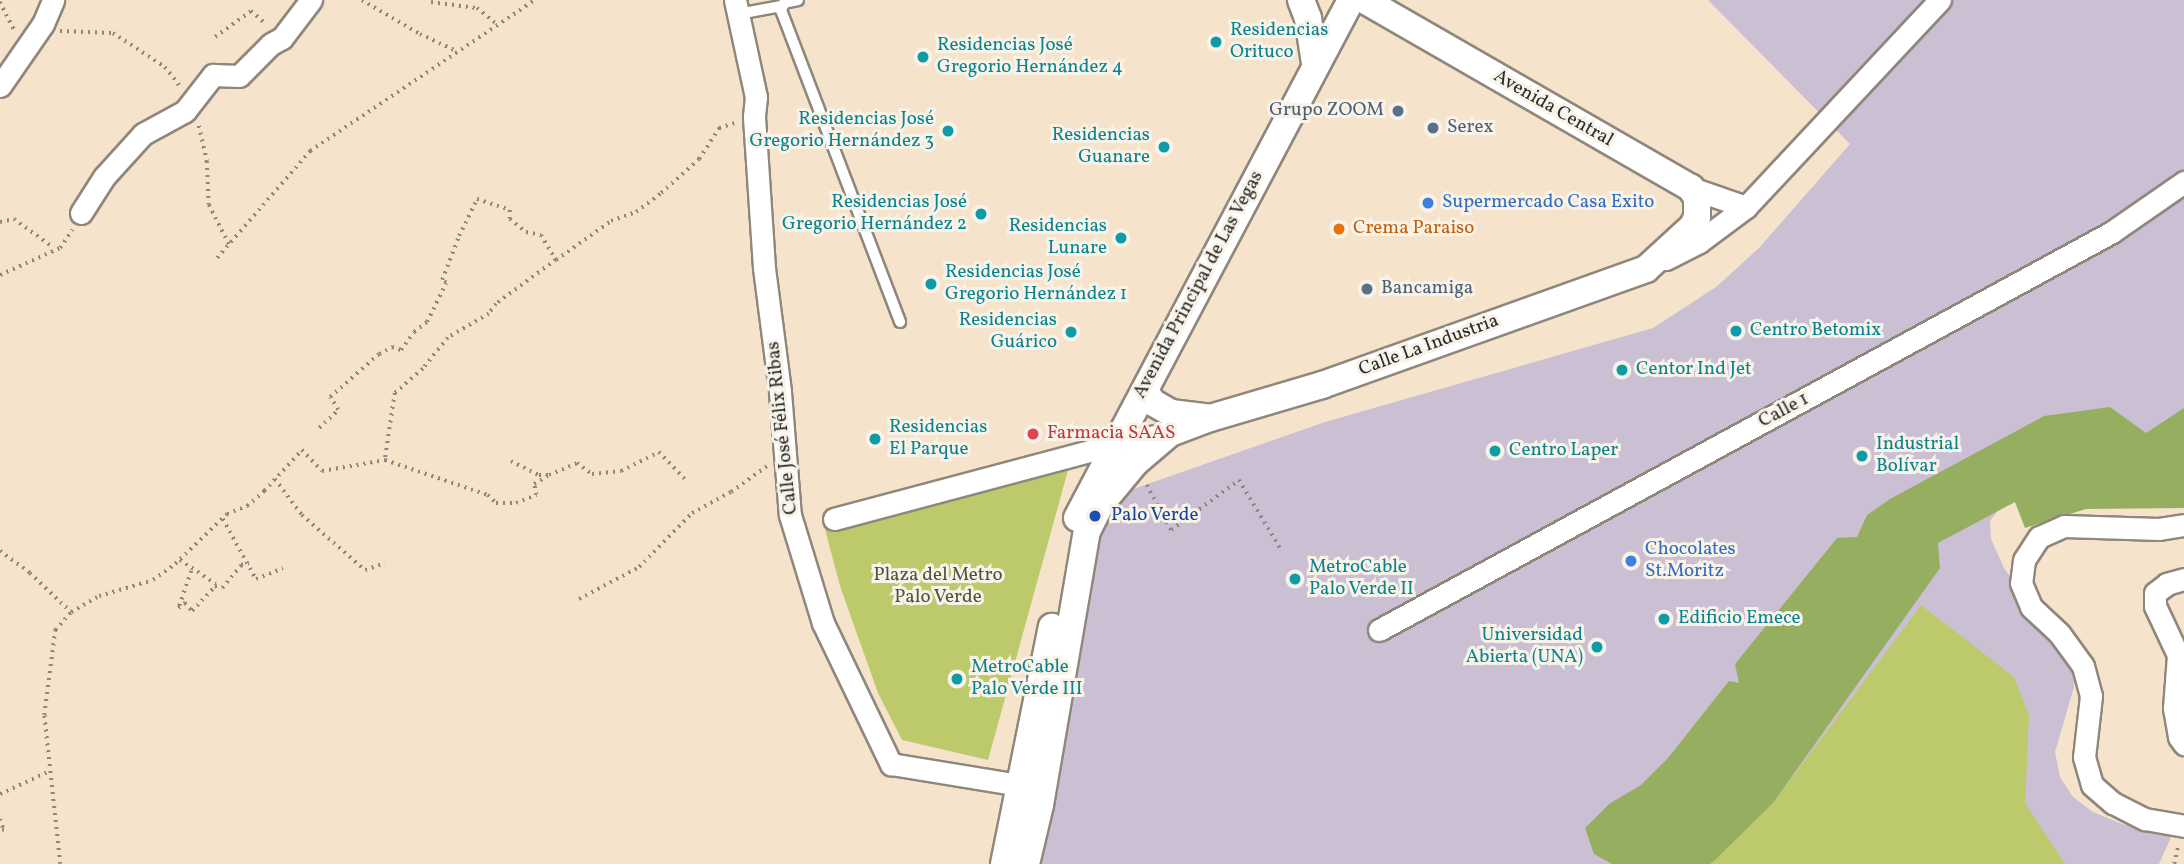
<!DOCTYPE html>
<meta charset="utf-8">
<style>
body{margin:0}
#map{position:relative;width:2184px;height:864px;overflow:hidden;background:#f5e3cc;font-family:Vollkorn,serif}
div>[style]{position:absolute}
.industrial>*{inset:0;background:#cbbfd4}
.green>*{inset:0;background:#bdca6b}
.forest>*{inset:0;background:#96ae5f}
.path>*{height:3.5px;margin-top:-1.75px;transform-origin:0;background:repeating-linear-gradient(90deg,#90877c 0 2px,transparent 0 7px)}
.roads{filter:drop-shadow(2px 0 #90877c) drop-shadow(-2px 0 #90877c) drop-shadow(0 2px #90877c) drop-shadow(0 -2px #90877c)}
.service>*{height:10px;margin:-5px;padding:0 5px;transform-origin:5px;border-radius:5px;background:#fff}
.minor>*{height:21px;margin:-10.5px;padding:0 10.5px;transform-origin:10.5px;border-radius:10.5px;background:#fff}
.tertiary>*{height:26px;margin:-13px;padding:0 13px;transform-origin:13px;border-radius:13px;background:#fff}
.dots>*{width:19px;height:19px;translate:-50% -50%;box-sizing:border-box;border:4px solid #f7f3e8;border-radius:50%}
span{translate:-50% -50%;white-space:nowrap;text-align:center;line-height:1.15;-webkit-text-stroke:6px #f7f3e8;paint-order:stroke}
.culture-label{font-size:19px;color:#0d838f}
.left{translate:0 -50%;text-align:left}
.right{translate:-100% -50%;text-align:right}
.street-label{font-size:19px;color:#2b2b2b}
.service-label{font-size:19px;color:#4e5e75}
.shop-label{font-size:19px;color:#366cbe}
.food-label{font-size:19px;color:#c56008}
.health-label{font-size:19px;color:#be3a42}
.transit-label{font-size:19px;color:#164399}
.park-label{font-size:19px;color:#50533b}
</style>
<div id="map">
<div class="industrial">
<i style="clip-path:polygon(1708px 0,2184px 0,2184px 497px,2056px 480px,2003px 504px,1990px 521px,1991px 539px,2004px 568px,2073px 662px,2074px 687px,2055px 752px,2060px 777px,2073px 797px,2093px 812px,2122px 824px,2172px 835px,2159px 864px,1028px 864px,1081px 549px,1125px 492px,1325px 422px,1653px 328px,1716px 287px,1759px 248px,1850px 144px)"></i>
</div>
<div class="green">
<i style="clip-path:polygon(1070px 463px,988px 760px,902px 740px,878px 693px,840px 586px,823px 522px,971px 482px)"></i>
<i style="clip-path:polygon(1921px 605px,2014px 677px,2029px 716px,2025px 803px,2065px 864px,1710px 864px,1773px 803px)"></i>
</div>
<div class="forest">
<i style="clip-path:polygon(2110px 407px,2146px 433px,2184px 408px,2184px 508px,2086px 509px,2025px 528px,2015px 502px,1938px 543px,1940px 568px,1773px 803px,1716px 859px,1710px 864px,1612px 864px,1594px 854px,1585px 828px,1609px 804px,1641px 785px,1668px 758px,1729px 681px,1739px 683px,1735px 664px,1837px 538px,1857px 537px,1867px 515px,1890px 499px,2044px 416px)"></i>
</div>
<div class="path">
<i style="left:362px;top:0;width:67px;rotate:30.4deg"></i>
<i style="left:420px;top:34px;width:40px;rotate:25deg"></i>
<i style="left:0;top:2px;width:31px;rotate:63deg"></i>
<i style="left:431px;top:2px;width:46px;rotate:7.4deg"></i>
<i style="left:477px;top:8px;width:26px;rotate:39deg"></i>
<i style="left:60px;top:31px;width:53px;rotate:2.2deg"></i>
<i style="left:113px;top:33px;width:62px;rotate:33.2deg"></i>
<i style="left:165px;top:67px;width:23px;rotate:52deg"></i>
<i style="left:215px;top:37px;width:44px;rotate:-35.8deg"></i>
<i style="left:251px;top:11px;width:20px;rotate:41deg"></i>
<i style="left:199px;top:126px;width:36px;rotate:77deg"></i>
<i style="left:207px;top:161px;width:44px;rotate:87.4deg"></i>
<i style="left:209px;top:205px;width:44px;rotate:62.9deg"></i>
<i style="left:0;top:222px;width:14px;rotate:-12deg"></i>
<i style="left:14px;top:219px;width:49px;rotate:35.9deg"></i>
<i style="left:217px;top:258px;width:142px;rotate:-49deg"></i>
<i style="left:310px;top:151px;width:271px;rotate:-33.9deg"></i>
<i style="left:556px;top:260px;width:67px;rotate:-35.3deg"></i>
<i style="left:611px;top:221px;width:27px;rotate:-20deg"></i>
<i style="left:636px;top:212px;width:31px;rotate:-37deg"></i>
<i style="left:661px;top:193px;width:51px;rotate:-41.8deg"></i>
<i style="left:699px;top:159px;width:37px;rotate:-57deg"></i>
<i style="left:719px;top:128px;width:16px;rotate:-18deg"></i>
<i style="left:0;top:275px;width:66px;rotate:-24.2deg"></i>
<i style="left:60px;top:248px;width:22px;rotate:-56deg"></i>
<i style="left:319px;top:428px;width:26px;rotate:-43deg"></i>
<i style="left:338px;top:410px;width:15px;rotate:-122deg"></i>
<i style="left:330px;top:397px;width:65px;rotate:-41.3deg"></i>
<i style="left:379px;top:354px;width:15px;rotate:-28deg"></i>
<i style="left:392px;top:347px;width:9px;rotate:18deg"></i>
<i style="left:401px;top:350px;width:22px;rotate:-54deg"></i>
<i style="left:414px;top:332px;width:16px;rotate:-38deg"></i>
<i style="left:427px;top:322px;width:43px;rotate:-64deg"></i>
<i style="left:446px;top:283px;width:5px;rotate:-143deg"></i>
<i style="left:442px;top:280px;width:47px;rotate:-68.9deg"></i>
<i style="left:459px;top:236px;width:41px;rotate:-64.1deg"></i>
<i style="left:477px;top:199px;width:35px;rotate:18deg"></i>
<i style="left:510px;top:210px;width:9px;rotate:90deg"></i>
<i style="left:510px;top:219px;width:21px;rotate:39deg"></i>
<i style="left:526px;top:232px;width:15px;rotate:11deg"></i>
<i style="left:541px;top:235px;width:29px;rotate:59deg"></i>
<i style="left:556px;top:260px;width:74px;rotate:143.7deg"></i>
<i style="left:496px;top:304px;width:12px;rotate:125deg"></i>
<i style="left:489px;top:314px;width:48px;rotate:149.7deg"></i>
<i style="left:448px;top:338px;width:40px;rotate:129deg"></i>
<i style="left:423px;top:369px;width:37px;rotate:139deg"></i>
<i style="left:395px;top:393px;width:68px;rotate:98.5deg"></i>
<i style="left:511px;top:461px;width:31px;rotate:27deg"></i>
<i style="left:539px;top:475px;width:10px"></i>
<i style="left:549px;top:475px;width:30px;rotate:-23deg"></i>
<i style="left:577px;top:463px;width:19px;rotate:36deg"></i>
<i style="left:592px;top:474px;width:29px;rotate:-6deg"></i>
<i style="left:621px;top:471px;width:42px;rotate:-26.6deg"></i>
<i style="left:659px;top:452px;width:37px;rotate:46deg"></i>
<i style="left:275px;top:479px;width:45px;rotate:53.1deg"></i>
<i style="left:302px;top:515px;width:84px;rotate:41.1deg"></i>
<i style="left:365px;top:570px;width:21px;rotate:-19deg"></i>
<i style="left:1147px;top:485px;width:51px;rotate:61.9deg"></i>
<i style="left:1171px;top:530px;width:84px;rotate:-36.3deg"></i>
<i style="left:1239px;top:480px;width:79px;rotate:58.9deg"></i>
<i style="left:223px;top:519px;width:68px;rotate:61.2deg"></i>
<i style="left:256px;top:579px;width:29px;rotate:-22deg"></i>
<i style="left:0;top:551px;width:37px;rotate:36deg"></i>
<i style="left:30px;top:573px;width:57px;rotate:43.6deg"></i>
<i style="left:180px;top:560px;width:43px;rotate:33.7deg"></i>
<i style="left:579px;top:599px;width:68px;rotate:-28.1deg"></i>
<i style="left:639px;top:567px;width:76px;rotate:-45.5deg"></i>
<i style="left:692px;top:513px;width:44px;rotate:-28.3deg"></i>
<i style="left:731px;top:492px;width:44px;rotate:-35.8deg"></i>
<i style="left:179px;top:606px;width:40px;rotate:-71.1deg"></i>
<i style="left:178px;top:608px;width:9px;rotate:-36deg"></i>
<i style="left:185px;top:603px;width:11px;rotate:49deg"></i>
<i style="left:192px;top:611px;width:34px;rotate:-47deg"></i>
<i style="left:215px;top:586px;width:7px;rotate:16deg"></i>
<i style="left:222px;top:588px;width:30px;rotate:-50deg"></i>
<i style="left:241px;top:565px;width:8px;rotate:-14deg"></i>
<i style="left:0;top:794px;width:55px;rotate:-24.7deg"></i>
<i style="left:0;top:819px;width:12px;rotate:70deg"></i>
<i style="left:4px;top:830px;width:4px;rotate:180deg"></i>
<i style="left:60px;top:864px;width:150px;rotate:-96.1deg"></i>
<i style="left:44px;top:715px;width:86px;rotate:-82.6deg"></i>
<i style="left:55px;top:630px;width:24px;rotate:-48deg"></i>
<i style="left:71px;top:612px;width:32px;rotate:-30deg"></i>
<i style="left:99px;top:596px;width:56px;rotate:-16.5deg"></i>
<i style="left:153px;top:580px;width:27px;rotate:-36deg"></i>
<i style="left:175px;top:564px;width:72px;rotate:-43.9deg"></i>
<i style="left:227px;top:514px;width:22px;rotate:-22deg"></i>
<i style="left:247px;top:506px;width:23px;rotate:-41deg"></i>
<i style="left:264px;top:491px;width:56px;rotate:-47.2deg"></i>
<i style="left:302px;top:450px;width:29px;rotate:46deg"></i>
<i style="left:322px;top:471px;width:64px;rotate:-9.9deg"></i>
<i style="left:385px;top:460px;width:109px;rotate:18.8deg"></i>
<i style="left:488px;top:495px;width:11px;rotate:45deg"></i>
<i style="left:496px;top:503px;width:20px"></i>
<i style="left:516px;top:503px;width:22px;rotate:-22deg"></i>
<i style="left:536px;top:495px;width:11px;rotate:-100deg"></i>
<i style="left:534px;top:484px;width:17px;rotate:-31deg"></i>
<i style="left:2174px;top:864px;width:18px;rotate:-77deg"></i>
</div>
<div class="roads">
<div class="service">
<i style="left:798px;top:0;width:14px;rotate:168deg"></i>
<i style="left:784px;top:3px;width:8px;rotate:113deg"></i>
<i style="left:781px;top:10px;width:334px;rotate:69.1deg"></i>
<i style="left:738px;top:14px;width:44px;rotate:-10.5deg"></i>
</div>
<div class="minor">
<i style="left:735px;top:0;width:99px;rotate:77.8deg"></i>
<i style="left:756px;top:97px;width:20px;rotate:96deg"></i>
<i style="left:754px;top:117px;width:151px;rotate:86.2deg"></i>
<i style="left:764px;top:268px;width:125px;rotate:82.6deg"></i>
<i style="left:780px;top:392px;width:123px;rotate:85.4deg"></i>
<i style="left:790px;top:515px;width:113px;rotate:73deg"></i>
<i style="left:823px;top:623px;width:157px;rotate:64.3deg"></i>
<i style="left:891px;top:764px;width:130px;rotate:9.3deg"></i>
<i style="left:1019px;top:785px;width:16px;rotate:43deg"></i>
<i style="left:0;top:86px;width:75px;rotate:-55.3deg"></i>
<i style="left:43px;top:24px;width:26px;rotate:-67deg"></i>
<i style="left:1691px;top:188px;width:58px;rotate:19.1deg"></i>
<i style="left:81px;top:213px;width:43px;rotate:-57.4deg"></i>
<i style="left:104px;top:177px;width:58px;rotate:-47.8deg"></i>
<i style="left:143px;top:134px;width:48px;rotate:-28.7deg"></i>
<i style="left:185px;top:111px;width:46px;rotate:-52.1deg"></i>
<i style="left:213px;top:75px;width:26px;rotate:2deg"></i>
<i style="left:239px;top:76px;width:45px;rotate:-45deg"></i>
<i style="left:271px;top:44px;width:13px;rotate:-29deg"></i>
<i style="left:282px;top:38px;width:48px;rotate:-52.7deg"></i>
<i style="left:1666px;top:259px;width:37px;rotate:-27deg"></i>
<i style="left:1699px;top:242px;width:59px;rotate:-36.7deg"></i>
<i style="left:1746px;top:207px;width:284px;rotate:-46.9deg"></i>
<i style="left:834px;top:519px;width:292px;rotate:-14.9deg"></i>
<i style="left:1116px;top:444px;width:55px;rotate:-11.5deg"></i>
<i style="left:2184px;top:525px;width:25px;rotate:171deg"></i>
<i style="left:2159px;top:529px;width:95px;rotate:-178.2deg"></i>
<i style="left:2064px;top:526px;width:27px;rotate:156deg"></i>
<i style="left:2039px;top:537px;width:27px;rotate:123deg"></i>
<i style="left:2024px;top:560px;width:23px;rotate:97deg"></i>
<i style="left:2021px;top:583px;width:26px;rotate:67deg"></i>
<i style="left:2031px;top:607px;width:38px;rotate:43deg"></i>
<i style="left:2059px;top:633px;width:41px;rotate:54deg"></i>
<i style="left:2083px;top:666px;width:31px;rotate:75deg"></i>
<i style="left:2091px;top:696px;width:61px;rotate:96.5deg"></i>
<i style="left:2084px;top:757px;width:29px;rotate:74deg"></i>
<i style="left:2092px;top:785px;width:28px;rotate:41deg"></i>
<i style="left:2113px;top:803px;width:36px;rotate:27deg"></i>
<i style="left:2145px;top:819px;width:40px;rotate:10deg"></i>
<i style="left:2184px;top:579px;width:18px;rotate:164deg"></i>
<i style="left:2167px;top:584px;width:15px;rotate:143deg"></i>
<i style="left:2155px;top:593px;width:13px;rotate:90deg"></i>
<i style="left:2155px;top:606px;width:54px;rotate:64.9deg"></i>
<i style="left:2178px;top:655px;width:53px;rotate:94.3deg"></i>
<i style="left:2174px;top:708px;width:29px;rotate:80deg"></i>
<i style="left:2179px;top:737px;width:9px;rotate:54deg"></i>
<i style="left:1379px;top:630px;width:834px;rotate:-28.5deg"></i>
<i style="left:2112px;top:232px;width:88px;rotate:-34.8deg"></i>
</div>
<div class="tertiary">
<i style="left:1301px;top:0;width:19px;rotate:69deg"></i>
<i style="left:1308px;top:18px;width:46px;rotate:81.2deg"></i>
<i style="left:1145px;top:390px;width:14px;rotate:60deg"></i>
<i style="left:1152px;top:402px;width:22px;rotate:30deg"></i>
<i style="left:1171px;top:413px;width:35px;rotate:7deg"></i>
<i style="left:1077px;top:518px;width:586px;rotate:-62.12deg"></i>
<i style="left:1004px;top:864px;width:242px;rotate:-78.6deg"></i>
<i style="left:1026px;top:864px;width:61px;rotate:-76.7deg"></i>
<i style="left:1040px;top:805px;width:278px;rotate:-80.3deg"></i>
<i style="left:1087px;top:531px;width:30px;rotate:-63deg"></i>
<i style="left:1101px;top:504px;width:53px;rotate:-50.3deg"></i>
<i style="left:1135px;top:463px;width:46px;rotate:-40.6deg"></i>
<i style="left:1170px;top:433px;width:43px;rotate:-20.6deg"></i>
<i style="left:1210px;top:418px;width:117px;rotate:-16.4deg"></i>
<i style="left:1322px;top:385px;width:344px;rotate:-19.7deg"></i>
<i style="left:1646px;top:269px;width:64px;rotate:-42.5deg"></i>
<i style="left:1693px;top:226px;width:10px;rotate:-66deg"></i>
<i style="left:1697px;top:217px;width:19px;rotate:-90deg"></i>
<i style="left:1697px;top:198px;width:12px;rotate:-121deg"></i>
<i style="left:1691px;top:188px;width:377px;rotate:-150.1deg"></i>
</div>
</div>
<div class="dots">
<i style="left:1216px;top:42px;background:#0f9aa8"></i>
<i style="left:923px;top:57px;background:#0f9aa8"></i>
<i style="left:1398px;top:111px;background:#5c6f8a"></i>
<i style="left:1433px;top:128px;background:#5c6f8a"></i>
<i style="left:948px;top:131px;background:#0f9aa8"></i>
<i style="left:1164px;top:147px;background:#0f9aa8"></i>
<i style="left:1428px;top:203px;background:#3f7fe0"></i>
<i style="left:981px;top:214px;background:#0f9aa8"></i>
<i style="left:1339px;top:229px;background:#e8710a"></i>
<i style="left:1121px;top:238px;background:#0f9aa8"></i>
<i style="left:931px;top:284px;background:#0f9aa8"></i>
<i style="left:1367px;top:289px;background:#5c6f8a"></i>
<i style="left:1736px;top:331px;background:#0f9aa8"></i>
<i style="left:1071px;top:332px;background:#0f9aa8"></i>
<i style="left:1622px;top:370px;background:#0f9aa8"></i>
<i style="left:1033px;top:434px;background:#e0444e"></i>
<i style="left:875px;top:439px;background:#0f9aa8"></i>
<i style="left:1495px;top:451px;background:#0f9aa8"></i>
<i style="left:1862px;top:456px;background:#0f9aa8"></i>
<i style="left:1095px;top:516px;background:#1a4fb4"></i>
<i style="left:1631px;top:561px;background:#3f7fe0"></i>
<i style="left:1295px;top:579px;background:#0f9aa8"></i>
<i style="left:1664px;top:619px;background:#0f9aa8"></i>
<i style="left:1597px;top:647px;background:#0f9aa8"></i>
<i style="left:957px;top:679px;background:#0f9aa8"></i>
</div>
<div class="culture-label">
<span class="left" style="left:1230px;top:42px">Residencias<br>Orituco</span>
<span class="left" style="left:937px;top:57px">Residencias José<br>Gregorio Hernández 4</span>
<span class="right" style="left:934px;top:131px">Residencias José<br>Gregorio Hernández 3</span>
<span class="right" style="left:1150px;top:147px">Residencias<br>Guanare</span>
<span class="right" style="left:967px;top:214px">Residencias José<br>Gregorio Hernández 2</span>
<span class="right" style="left:1107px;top:238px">Residencias<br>Lunare</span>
<span class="left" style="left:945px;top:284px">Residencias José<br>Gregorio Hernández 1</span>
<span class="right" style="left:1057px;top:332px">Residencias<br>Guárico</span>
<span class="left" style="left:1750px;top:331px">Centro Betomix</span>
<span class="left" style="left:1636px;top:370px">Centor Ind Jet</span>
<span class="left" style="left:889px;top:439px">Residencias<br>El Parque</span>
<span class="left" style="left:1876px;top:456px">Industrial<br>Bolívar</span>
<span class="left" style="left:1509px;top:451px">Centro Laper</span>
<span class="left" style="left:1309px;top:579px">MetroCable<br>Palo Verde II</span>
<span class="left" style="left:1678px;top:619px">Edificio Emece</span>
<span class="right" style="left:1583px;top:647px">Universidad<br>Abierta (UNA)</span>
<span class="left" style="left:971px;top:679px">MetroCable<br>Palo Verde III</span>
</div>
<div class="street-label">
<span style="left:1553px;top:109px;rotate:30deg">Avenida Central</span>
<span style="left:1199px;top:285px;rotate:-62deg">Avenida Principal de Las Vegas</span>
<span style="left:1429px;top:346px;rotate:-20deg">Calle La Industria</span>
<span style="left:1784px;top:411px;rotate:-28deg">Calle 1</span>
<span style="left:783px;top:428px;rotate:-96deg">Calle José Félix Ribas</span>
</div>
<div class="service-label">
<span class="right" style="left:1384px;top:111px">Grupo ZOOM</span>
<span class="left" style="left:1447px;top:128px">Serex</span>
<span class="left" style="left:1381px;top:289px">Bancamiga</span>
</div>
<div class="shop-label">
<span class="left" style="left:1442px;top:203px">Supermercado Casa Exito</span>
<span class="left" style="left:1645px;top:561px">Chocolates<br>St.Moritz</span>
</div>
<div class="food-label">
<span class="left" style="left:1353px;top:229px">Crema Paraiso</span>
</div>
<div class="health-label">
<span class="left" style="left:1047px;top:434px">Farmacia SAAS</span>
</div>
<div class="transit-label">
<span class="left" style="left:1111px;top:516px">Palo Verde</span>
</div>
<div class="park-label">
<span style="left:938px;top:587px">Plaza del Metro<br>Palo Verde</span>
</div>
</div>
